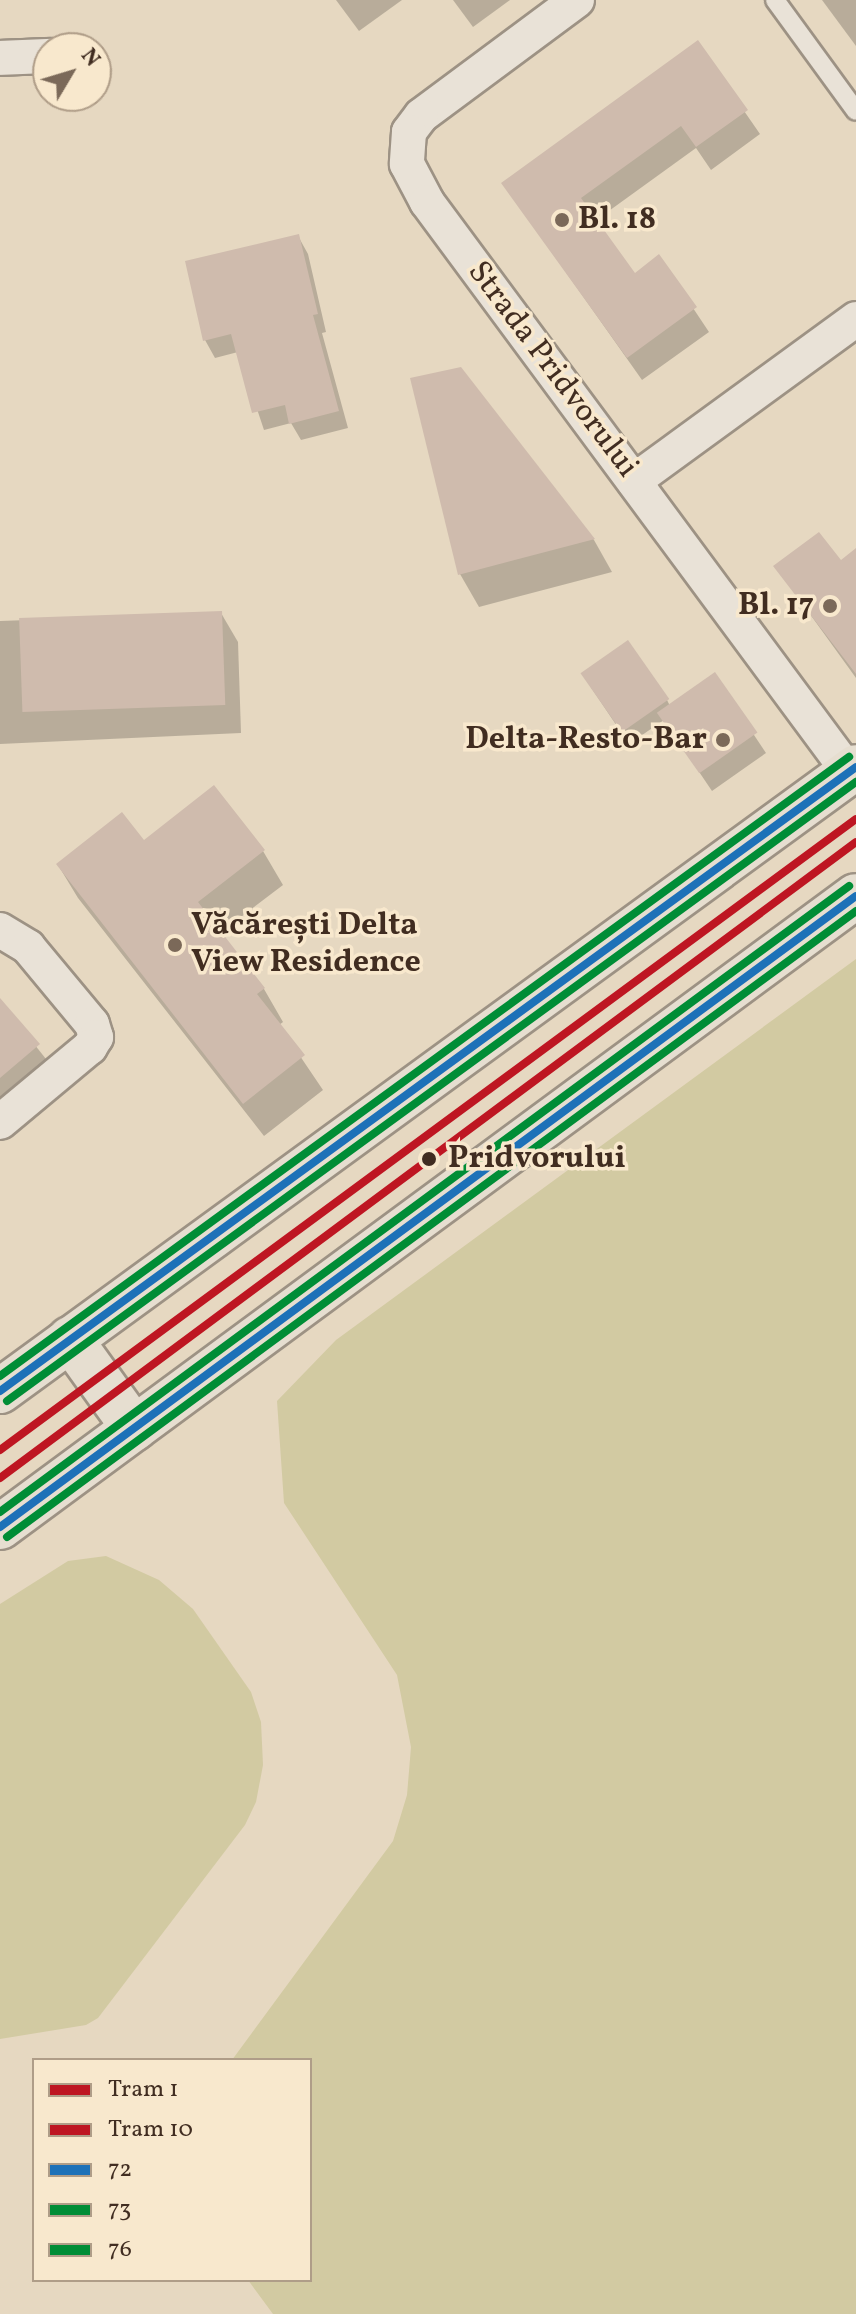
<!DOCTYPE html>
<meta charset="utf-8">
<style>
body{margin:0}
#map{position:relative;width:856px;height:2314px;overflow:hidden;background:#e6d8c1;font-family:Vollkorn,serif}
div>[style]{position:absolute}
.green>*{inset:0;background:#d2caa2}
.shadow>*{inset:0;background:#0003}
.building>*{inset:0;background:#cfbbad;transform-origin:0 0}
.roads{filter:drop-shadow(2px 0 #9d9284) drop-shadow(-2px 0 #9d9284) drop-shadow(0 2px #9d9284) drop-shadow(0 -2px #9d9284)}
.service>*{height:18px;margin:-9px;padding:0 9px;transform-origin:9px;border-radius:9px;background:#e9e2d7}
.minor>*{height:34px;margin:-17px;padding:0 17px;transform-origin:17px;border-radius:17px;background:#e9e2d7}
.primary>*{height:44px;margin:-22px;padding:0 22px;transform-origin:22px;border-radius:22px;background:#e6ded0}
.bus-1>*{height:8px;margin:-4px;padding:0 4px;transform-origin:4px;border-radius:4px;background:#1d71b8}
.bus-2>*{height:8px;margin:-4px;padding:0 4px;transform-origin:4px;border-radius:4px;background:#008d36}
.bus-3>*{height:8px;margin:-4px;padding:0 4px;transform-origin:4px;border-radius:4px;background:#008d36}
.tram-1>*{height:8px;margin:-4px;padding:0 4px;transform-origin:4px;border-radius:4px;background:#be1622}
.tram-2>*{height:8px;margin:-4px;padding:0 4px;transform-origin:4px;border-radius:4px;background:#be1622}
.dots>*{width:22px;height:22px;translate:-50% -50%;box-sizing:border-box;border:4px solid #f8e8cd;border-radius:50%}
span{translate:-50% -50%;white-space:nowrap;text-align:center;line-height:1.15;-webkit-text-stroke:7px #f8e8cd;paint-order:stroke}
.poi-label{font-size:32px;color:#412d21;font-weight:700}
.left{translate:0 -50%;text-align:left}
.right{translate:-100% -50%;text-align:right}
.street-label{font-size:32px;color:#412d21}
.stop-label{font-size:32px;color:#412d21;font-weight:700}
.legend{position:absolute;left:32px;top:2058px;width:280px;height:224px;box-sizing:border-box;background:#f8e8cd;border:2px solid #af9d88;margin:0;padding:10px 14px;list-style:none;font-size:24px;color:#412d21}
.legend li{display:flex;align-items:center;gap:16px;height:40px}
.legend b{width:40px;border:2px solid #af9d88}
.north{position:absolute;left:32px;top:32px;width:80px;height:80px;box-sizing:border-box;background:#f8e8cd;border:2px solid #af9d88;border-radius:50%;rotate:52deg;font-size:22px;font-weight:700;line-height:32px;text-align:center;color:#412d21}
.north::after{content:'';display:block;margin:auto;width:28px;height:36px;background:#7b6959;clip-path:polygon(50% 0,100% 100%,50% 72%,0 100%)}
</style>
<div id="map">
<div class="green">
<i style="clip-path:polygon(856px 959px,856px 2314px,273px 2314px,248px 2280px,310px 2280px,310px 2060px,232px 2060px,393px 1841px,407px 1795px,411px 1747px,397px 1675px,284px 1503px,277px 1401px,336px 1340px)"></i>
<i style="clip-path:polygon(106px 1556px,159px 1580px,193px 1609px,251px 1692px,261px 1722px,263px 1765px,256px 1802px,245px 1825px,98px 2018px,86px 2025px,0 2039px,0 1604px,68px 1561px)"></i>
</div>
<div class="shadow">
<i style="clip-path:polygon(336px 0,402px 0,359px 31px)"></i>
<i style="clip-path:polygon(453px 0,510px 0,473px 27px)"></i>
<i style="clip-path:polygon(822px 0,856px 0,856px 46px)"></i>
<i style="clip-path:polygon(697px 43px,760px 134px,711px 170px,696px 148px,595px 221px,634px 275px,659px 257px,709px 332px,642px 380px,503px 183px)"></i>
<i style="clip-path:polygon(298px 236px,308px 254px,326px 332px,322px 333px,348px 428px,301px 440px,291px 423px,264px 430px,238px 352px,215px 358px,205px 340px)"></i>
<i style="clip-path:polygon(460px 370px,594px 540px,612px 572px,479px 607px,460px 574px)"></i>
<i style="clip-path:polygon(856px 551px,856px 678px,776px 567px,840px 563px)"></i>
<i style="clip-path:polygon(221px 613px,238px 642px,241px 733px,0 744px,0 621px)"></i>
<i style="clip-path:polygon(714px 675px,766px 753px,712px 791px,664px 720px,629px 744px,590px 686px,667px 700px,670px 706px)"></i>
<i style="clip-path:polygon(143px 843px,263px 851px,283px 885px,220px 933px,264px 989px,283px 1022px,279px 1025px,323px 1090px,264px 1136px,78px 898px,58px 865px)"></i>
<i style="clip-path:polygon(0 1001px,46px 1059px,0 1097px)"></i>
</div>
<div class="building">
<i style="clip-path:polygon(698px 40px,748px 110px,696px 147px,681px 126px,581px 198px,635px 273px,659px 254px,697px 307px,627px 358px,501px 183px)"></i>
<i style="clip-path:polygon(299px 234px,318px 314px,313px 315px,339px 411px,289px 424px,285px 405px,252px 413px,231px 334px,203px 341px,185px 261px)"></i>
<i style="clip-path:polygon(461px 367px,595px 539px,458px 575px,410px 378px)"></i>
<i style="clip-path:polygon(819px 532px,841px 560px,856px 548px,856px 674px,773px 566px)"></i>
<i style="left:222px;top:611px;width:94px;height:203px;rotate:88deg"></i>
<i style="left:628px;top:640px;width:72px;height:58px;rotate:55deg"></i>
<i style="left:715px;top:672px;width:74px;height:71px;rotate:55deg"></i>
<i style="clip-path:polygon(214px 785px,265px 850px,198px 902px,265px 988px,257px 994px,305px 1055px,243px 1104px,56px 864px,122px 812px,144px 840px)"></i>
<i style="clip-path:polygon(0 998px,40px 1044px,0 1078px)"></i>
</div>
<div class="roads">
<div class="service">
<i style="left:775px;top:0;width:137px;rotate:53.9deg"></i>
</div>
<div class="minor">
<i style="left:577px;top:0;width:194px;rotate:143.4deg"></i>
<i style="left:421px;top:116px;width:20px;rotate:127deg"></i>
<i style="left:409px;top:132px;width:32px;rotate:94deg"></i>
<i style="left:407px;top:164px;width:43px;rotate:62.2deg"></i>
<i style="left:427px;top:202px;width:709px;rotate:53.49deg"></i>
<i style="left:0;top:58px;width:48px;rotate:-2.4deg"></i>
<i style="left:634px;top:481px;width:275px;rotate:-36.1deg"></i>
<i style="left:0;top:930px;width:33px;rotate:31deg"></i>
<i style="left:28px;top:947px;width:100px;rotate:50.3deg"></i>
<i style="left:92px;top:1024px;width:14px;rotate:73deg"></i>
<i style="left:96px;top:1037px;width:12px;rotate:121deg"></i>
<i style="left:90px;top:1047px;width:117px;rotate:140.2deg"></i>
</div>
<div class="primary">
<i style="left:70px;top:1339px;width:110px;rotate:54.3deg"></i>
<i style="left:0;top:1391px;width:1059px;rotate:-36.09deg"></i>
<i style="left:0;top:1527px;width:1063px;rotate:-36.4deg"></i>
</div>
</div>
<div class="bus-1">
<i style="left:0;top:1391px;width:1059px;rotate:-36.09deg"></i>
<i style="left:0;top:1527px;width:1063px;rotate:-36.4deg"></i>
</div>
<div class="bus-2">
<i style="left:7px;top:1401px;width:1051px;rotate:-36.1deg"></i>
<i style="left:7px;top:1537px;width:1055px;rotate:-36.4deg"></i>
</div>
<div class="bus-3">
<i style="left:0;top:1376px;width:1051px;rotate:-36.1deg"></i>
<i style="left:0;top:1512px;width:1055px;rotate:-36.4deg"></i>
</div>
<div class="tram-1">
<i style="left:0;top:1478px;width:1066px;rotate:-36.61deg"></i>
</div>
<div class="tram-2">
<i style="left:0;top:1450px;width:1063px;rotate:-36.4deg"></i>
</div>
<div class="dots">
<i style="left:562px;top:220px;background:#7b6959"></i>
<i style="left:830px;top:606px;background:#7b6959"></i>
<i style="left:723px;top:740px;background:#7b6959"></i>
<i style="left:175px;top:945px;background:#7b6959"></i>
<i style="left:429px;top:1159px;background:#412d21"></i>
</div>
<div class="poi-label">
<span class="left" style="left:578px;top:220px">Bl. 18</span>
<span class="right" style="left:814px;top:606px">Bl. 17</span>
<span class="right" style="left:707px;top:740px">Delta-Resto-Bar</span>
<span class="left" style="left:191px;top:945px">Văcărești Delta<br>View Residence</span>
</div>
<div class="street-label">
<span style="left:552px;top:370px;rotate:53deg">Strada Pridvorului</span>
</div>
<div class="stop-label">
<span class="left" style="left:448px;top:1159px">Pridvorului</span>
</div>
<ul class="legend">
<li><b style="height:10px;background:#be1622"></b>Tram 1</li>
<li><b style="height:10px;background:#be1622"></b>Tram 10</li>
<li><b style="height:10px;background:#1d71b8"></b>72</li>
<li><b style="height:10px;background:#008d36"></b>73</li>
<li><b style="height:10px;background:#008d36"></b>76</li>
</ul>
<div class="north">N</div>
</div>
